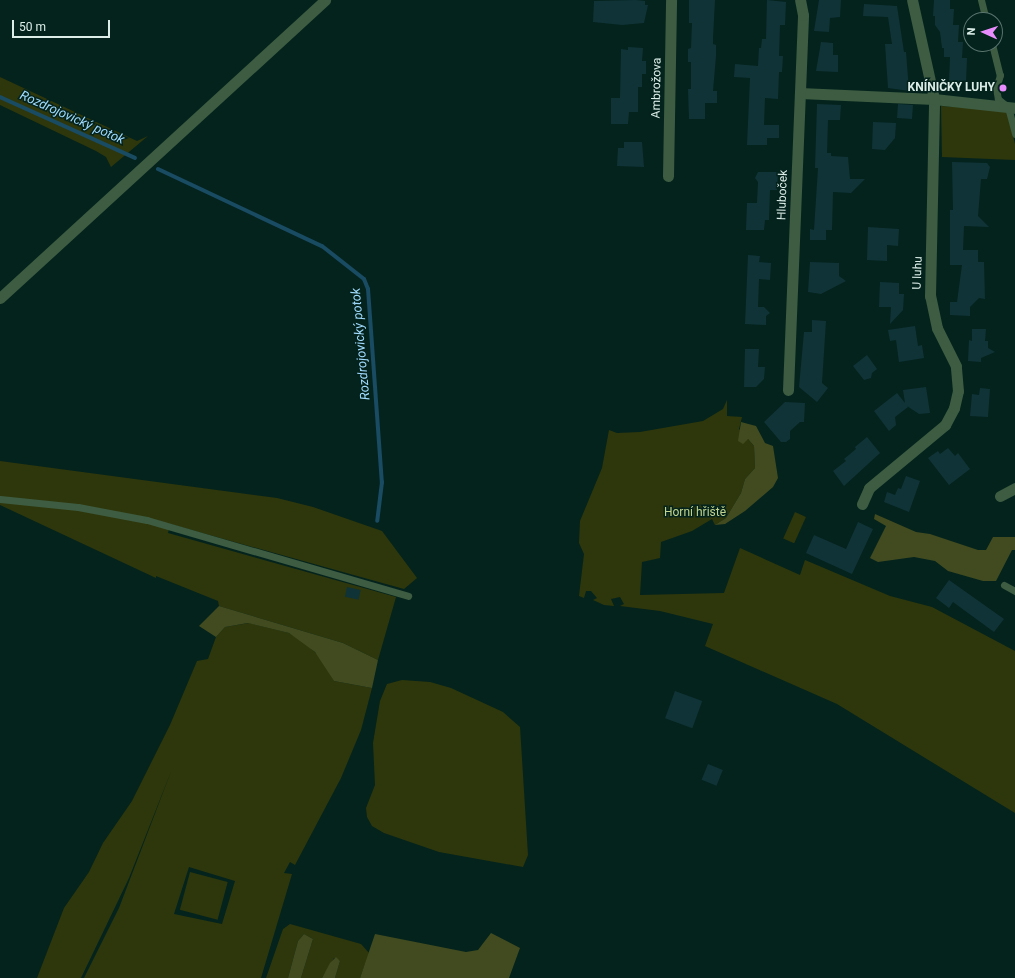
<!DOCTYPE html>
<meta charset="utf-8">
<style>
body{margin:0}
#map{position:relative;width:1015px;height:978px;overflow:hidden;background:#04231d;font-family:Roboto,sans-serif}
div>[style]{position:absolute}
.green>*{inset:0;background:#2e370b;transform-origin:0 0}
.forest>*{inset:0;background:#414b1f}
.stream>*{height:4px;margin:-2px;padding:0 2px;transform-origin:2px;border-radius:2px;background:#194b63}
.building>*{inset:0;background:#103337;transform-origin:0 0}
.service>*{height:7px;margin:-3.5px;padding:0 3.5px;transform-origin:3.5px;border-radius:3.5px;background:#3d5c42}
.minor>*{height:11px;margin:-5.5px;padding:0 5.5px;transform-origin:5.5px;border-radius:5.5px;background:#3d5c42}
.tertiary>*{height:11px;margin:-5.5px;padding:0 5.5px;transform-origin:5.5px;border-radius:5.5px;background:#3d5c42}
.dots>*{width:11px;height:11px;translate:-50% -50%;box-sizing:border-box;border:2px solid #04231d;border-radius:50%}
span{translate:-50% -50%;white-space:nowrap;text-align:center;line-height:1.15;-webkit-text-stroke:3px #04231d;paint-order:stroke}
.street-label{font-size:12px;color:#dcede8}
.poi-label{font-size:12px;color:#dcede8;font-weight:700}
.right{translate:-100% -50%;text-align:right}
.park-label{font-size:12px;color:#c3d58c}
.water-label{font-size:13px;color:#9fdafd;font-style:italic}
.north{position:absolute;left:963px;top:12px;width:40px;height:40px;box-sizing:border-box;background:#04231d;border:1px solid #5a746e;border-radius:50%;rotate:273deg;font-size:11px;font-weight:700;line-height:16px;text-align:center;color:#dcede8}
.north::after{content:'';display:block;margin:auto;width:14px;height:18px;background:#e98dfe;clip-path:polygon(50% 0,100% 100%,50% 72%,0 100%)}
.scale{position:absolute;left:12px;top:20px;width:98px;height:18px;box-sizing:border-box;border:2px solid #dcede8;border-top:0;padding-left:5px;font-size:12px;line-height:14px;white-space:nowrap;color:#dcede8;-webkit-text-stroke:3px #04231d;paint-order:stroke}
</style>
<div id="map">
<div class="green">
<i style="clip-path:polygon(0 77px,137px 141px,148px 136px,111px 167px,106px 157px,96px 151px,0 105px)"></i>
<i style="clip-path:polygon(941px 106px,1007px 110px,1015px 144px,1015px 160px,942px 157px)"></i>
<i style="clip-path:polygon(727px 400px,727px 416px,742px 417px,739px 429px,754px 446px,755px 468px,745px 479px,741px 493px,726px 518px,715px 525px,712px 519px,692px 531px,661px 542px,660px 558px,642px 562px,640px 595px,724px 593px,740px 548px,800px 575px,805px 560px,890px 596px,932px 607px,1015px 651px,1015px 813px,837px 704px,705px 646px,713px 624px,660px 611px,620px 606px,624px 604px,620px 597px,611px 599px,614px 606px,604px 605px,593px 600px,597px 598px,591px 591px,586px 591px,584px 598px,579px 596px,584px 554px,579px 543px,580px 521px,602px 468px,609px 430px,617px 433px,640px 432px,703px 421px,723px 409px)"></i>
<i style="clip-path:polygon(0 461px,277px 498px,313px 507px,382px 531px,417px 578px,404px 589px,170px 524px,168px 533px,396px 597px,378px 660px,343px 643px,219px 606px,218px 601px,156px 576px,156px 578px,0 505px)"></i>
<i style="left:795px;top:512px;width:12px;height:29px;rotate:24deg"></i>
<i style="clip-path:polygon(evenodd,249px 623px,289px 633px,305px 643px,321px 658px,334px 681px,372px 688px,361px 730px,341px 778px,295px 865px,290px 862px,284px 873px,292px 874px,261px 978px,84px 978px,119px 908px,172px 769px,129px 878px,81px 978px,37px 978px,64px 908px,89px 872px,103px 843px,132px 801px,170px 725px,197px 661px,208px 659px,216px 637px,225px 627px,249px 623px,189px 867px,235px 881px,222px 924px,174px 914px,189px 867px)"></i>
<i style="clip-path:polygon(402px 680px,430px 682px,451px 688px,503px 712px,520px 727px,528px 855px,523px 867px,439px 852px,384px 833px,372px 826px,367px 817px,366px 808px,375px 785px,373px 743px,380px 701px,387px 684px)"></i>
<i style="left:190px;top:872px;width:39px;height:39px;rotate:15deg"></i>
<i style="clip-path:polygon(290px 924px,361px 944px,369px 953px,360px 978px,335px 978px,340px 961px,334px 958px,322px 978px,301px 978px,313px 939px,304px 934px,298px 941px,288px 978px,266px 978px,283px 929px)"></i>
</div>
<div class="forest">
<i style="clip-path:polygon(741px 422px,756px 426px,765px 443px,773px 446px,778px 478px,773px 487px,745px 511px,725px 524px,715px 525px,726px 518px,741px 493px,745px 479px,755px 468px,754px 446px,748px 439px,743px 444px,738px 441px)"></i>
<i style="clip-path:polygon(875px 514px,916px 532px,930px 534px,978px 550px,986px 550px,993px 537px,1015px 537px,1015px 550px,1012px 550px,996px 581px,983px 581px,948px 571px,935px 561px,914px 557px,878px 562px,870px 558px,886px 526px,874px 519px)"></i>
<i style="clip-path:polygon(219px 606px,343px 643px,378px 660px,372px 688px,334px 681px,315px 652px,289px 633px,248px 623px,225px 627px,216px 637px,199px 626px)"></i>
<i style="clip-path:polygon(491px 933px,520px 948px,509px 978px,360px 978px,375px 934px,466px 952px,478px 950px)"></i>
<i style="clip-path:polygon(304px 934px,313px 939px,301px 978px,288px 978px,298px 941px)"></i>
<i style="clip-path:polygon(336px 957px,340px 961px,335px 978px,322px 978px,330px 963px)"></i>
</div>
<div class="stream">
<i style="left:0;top:97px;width:148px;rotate:24.3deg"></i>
<i style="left:158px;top:169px;width:181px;rotate:25.2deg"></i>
<i style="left:322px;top:246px;width:53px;rotate:38.2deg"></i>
<i style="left:364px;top:279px;width:11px;rotate:68deg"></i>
<i style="left:368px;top:289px;width:194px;rotate:85.9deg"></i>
<i style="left:382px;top:482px;width:39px;rotate:97deg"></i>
</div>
<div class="building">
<i style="clip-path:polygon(636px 0,645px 1px,645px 5px,648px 5px,644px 23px,622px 25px,593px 22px,594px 1px)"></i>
<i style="clip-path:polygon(689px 0,715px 0,713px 38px,713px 44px,716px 45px,716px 56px,713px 91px,717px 91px,717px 103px,705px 103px,705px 119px,689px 119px,688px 89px,691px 89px,691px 62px,688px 62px,688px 49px,691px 48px,692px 23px,689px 23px)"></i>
<i style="clip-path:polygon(767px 0,786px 2px,785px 25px,780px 25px,779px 56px,783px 56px,782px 72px,779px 72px,778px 99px,765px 98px,764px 125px,779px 125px,779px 138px,767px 138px,767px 145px,747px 145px,750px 78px,734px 77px,735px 64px,758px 66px,759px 48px,761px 48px,762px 39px,766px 39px)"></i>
<i style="clip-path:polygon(819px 0,841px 0,840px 17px,830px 18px,829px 32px,814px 31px)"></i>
<i style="clip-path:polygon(934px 0,950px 0,950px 9px,954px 9px,953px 25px,959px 25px,958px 42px,963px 42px,962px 58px,967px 58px,966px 82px,949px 81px,950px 57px,944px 57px,944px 48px,942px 48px,940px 32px,935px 25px,935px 16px,933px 16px)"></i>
<i style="clip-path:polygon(864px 4px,897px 6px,904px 52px,906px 52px,909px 91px,888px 88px,885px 44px,892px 44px,888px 17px,863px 16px)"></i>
<i style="clip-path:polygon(821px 42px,833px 43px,833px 55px,838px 55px,838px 72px,816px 71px)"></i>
<i style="clip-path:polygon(628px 47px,643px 48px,642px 61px,646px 61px,646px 74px,642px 74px,642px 87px,638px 87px,638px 112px,629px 112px,628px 124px,611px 124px,611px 98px,620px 98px,621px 49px,628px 50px)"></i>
<i style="clip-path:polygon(817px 104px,841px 105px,840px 120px,828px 120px,827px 153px,831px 153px,831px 156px,848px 157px,850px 179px,865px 179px,851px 193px,833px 192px,832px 230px,826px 230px,826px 240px,810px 240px,810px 229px,814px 230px,818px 168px,815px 168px)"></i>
<i style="left:898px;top:104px;width:15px;height:14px;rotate:4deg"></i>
<i style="clip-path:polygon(873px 122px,896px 123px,895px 138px,885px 150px,872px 149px)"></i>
<i style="clip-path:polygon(624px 142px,642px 142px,644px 167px,617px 166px,618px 148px,624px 148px)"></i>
<i style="clip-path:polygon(952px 162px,987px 163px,990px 167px,987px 179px,981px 179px,978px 216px,989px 227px,964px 226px,963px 250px,978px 250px,978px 262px,984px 262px,985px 299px,979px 298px,970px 307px,970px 316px,950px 315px,950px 302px,957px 302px,962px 265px,950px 265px,950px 210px,953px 210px)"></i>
<i style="clip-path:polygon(758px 172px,778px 172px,777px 190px,770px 190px,769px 220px,765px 220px,764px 230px,746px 230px,747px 203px,757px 203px,758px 182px,755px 178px)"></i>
<i style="clip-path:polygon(868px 227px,899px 229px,898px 246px,887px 245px,887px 261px,867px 260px)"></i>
<i style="clip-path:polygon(748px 255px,760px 256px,759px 262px,771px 263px,770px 280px,759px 279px,758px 307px,764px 307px,770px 313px,766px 316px,766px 325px,745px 324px)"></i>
<i style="clip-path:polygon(810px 262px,839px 263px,839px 276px,846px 281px,821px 294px,808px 292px)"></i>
<i style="clip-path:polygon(880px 282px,899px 283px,899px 294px,904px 294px,903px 310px,890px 324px,891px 307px,879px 307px)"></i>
<i style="clip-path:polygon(812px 320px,826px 321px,822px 383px,828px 388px,817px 402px,799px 387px,804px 332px,812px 332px)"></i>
<i style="clip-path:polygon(915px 326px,918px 346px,922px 345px,924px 358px,899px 362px,896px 340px,890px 341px,888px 330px)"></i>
<i style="clip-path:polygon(972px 329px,986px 329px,985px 341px,988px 341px,988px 348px,995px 352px,981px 358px,981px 362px,968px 361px,969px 340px,972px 341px)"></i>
<i style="clip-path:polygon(745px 349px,759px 349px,758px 367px,765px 367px,764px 379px,756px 387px,744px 387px)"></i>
<i style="clip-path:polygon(867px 355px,877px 369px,872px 373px,871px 378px,864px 380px,853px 366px)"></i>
<i style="clip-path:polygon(926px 387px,930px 413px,919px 414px,907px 406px,908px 407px,895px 417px,896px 425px,889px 431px,874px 411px,897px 393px,905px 403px,903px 390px)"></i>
<i style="clip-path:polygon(980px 388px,990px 389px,988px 417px,970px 416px,972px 394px,979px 395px)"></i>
<i style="clip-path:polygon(785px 402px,805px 403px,804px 422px,800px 422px,790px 431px,790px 439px,786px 442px,781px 442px,764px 422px)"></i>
<i style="clip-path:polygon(867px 437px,880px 453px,844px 486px,833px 471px,846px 461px,844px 459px,856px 449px,855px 447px)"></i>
<i style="clip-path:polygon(948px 448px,955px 456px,958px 453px,970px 469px,949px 485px,928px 458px,938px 451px,940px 454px)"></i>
<i style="clip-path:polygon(906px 476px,920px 481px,909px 512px,884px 502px,887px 492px,895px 495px,898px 488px,901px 489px)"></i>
<i style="clip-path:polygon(858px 522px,873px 529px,852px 574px,806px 553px,814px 535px,846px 549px)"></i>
<i style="clip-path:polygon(949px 580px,1004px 619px,994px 632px,953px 602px,949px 608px,936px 598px)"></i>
<i style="left:347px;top:587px;width:14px;height:10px;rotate:12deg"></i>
<i style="left:675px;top:691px;width:29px;height:29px;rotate:20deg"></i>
<i style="left:708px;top:764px;width:16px;height:17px;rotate:22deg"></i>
</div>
<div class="service">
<i style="left:981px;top:0;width:21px;rotate:76deg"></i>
<i style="left:992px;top:44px;width:32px;rotate:76deg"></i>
<i style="left:1000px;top:75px;width:14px;rotate:107deg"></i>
<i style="left:996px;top:88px;width:11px;rotate:80deg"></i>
<i style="left:998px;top:99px;width:13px;rotate:39deg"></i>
<i style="left:1008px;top:107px;width:28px;rotate:75deg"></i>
<i style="left:0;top:499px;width:78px;rotate:5.9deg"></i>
<i style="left:78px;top:507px;width:70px;rotate:10.7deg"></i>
<i style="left:147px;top:520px;width:272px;rotate:16.2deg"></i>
<i style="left:1004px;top:585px;width:13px;rotate:29deg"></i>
</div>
<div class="minor">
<i style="left:800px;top:93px;width:134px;rotate:2.6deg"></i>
<i style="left:934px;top:99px;width:81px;rotate:6.3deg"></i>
<i style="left:668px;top:176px;width:176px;rotate:-89deg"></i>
<i style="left:788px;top:390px;width:375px;rotate:-87.7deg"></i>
<i style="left:803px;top:15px;width:15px;rotate:-101deg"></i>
<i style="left:1000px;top:496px;width:17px;rotate:-28deg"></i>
<i style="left:862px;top:504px;width:17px;rotate:-66deg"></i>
<i style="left:869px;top:488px;width:99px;rotate:-39.7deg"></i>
<i style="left:945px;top:425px;width:19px;rotate:-62deg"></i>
<i style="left:954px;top:408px;width:17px;rotate:-77deg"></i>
<i style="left:958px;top:391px;width:25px;rotate:-95deg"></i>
<i style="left:956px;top:366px;width:42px;rotate:-116.6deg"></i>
<i style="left:937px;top:328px;width:33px;rotate:-102deg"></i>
<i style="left:930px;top:296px;width:197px;rotate:-88.8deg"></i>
<i style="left:934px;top:99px;width:101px;rotate:-102.5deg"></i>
</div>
<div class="tertiary">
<i style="left:0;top:298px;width:441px;rotate:-42.5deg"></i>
</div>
<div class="dots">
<i style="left:1003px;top:88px;background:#e98dfe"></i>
</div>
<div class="street-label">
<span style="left:657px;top:88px;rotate:-89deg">Ambrožova</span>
<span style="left:783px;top:195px;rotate:-88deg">Hluboček</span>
<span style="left:918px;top:273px;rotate:-88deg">U luhu</span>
</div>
<div class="poi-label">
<span class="right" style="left:995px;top:88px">KNÍNIČKY LUHY</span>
</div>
<div class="park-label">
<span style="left:695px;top:513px">Horní hřiště</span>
</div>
<div class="water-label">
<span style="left:72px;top:118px;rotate:24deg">Rozdrojovický potok</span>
<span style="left:361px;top:344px;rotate:-95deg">Rozdrojovický potok</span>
</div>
<div class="north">N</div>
<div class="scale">50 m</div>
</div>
